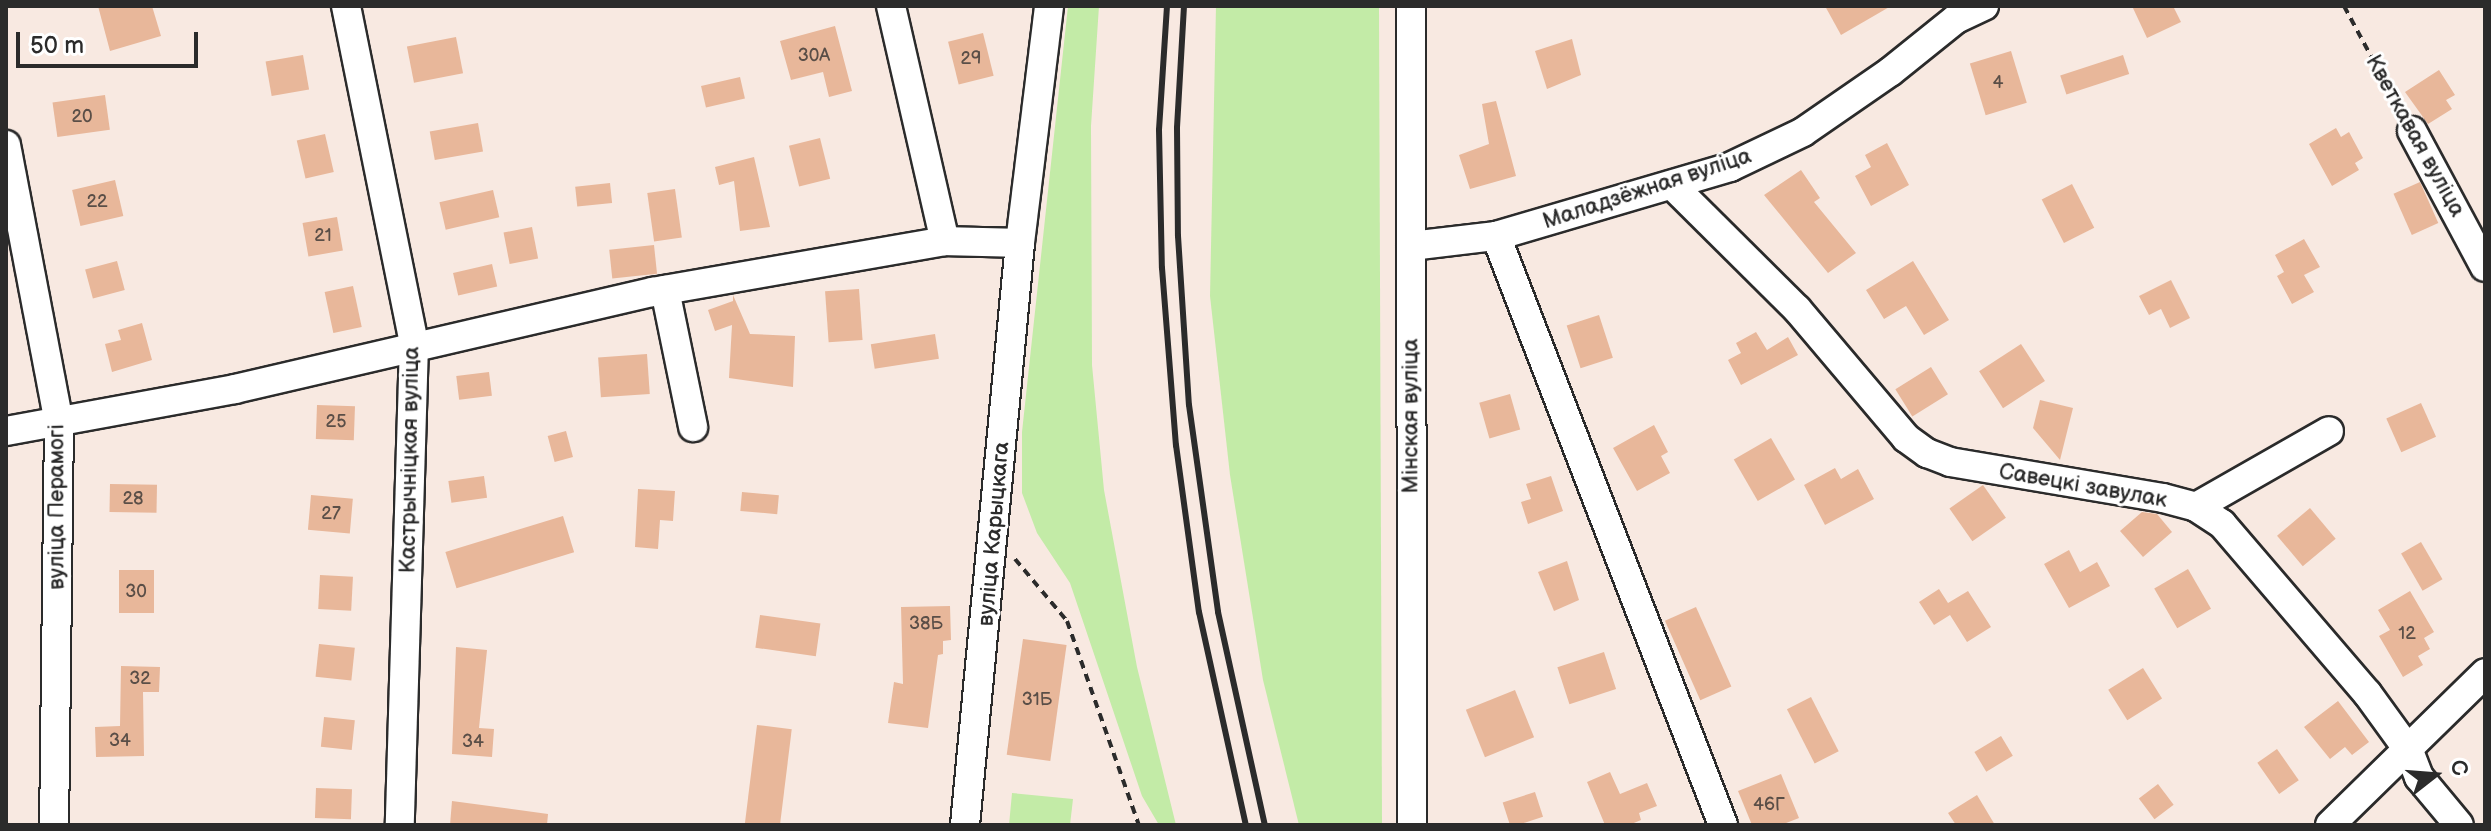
<!DOCTYPE html>
<meta charset="utf-8">
<style>
body{margin:0}
#map{position:relative;width:2491px;height:831px;overflow:hidden;background:#f8e9e1;font-family:"Balsamiq Sans",sans-serif}
div>[style]{position:absolute}
.green>*{inset:0;background:#c3eba7}
.building>*{inset:0;background:#e8b79a;transform-origin:0 0}
.path>*{height:4px;margin-top:-2px;transform-origin:0;background:repeating-linear-gradient(90deg,#2b2b2b 0 8px,transparent 0 14px)}
.roads{filter:drop-shadow(2px 0 #2b2b2b) drop-shadow(-2px 0 #2b2b2b) drop-shadow(0 2px #2b2b2b) drop-shadow(0 -2px #2b2b2b)}
.minor>*{height:28px;margin:-14px;padding:0 14px;transform-origin:14px;border-radius:14px;background:#fff}
.rail>*{height:6px;margin:-3px;padding:0 3px;transform-origin:3px;border-radius:3px;background:#2b2b2b}
span{translate:-50% -50%;white-space:nowrap;text-align:center;line-height:1.15;-webkit-text-stroke:6px #fff;paint-order:stroke}
.number-label{font-size:18px;color:#5a4e47}
.number-label span{-webkit-text-stroke-width:0}
.street-label{font-size:22px;color:#2b2b2b}
.frame{position:absolute;inset:0;border:8px solid #2b2b2b;pointer-events:none}
.north{position:absolute;left:2395px;top:735px;width:80px;height:80px;-webkit-text-stroke:6px #fff;paint-order:stroke;rotate:73deg;font-size:22px;font-weight:700;line-height:32px;text-align:center;color:#2b2b2b}
.north::after{content:'';display:block;margin:auto;width:28px;height:36px;background:#2b2b2b;clip-path:polygon(50% 0,100% 100%,50% 72%,0 100%)}
.scale{position:absolute;left:16px;top:32px;width:182px;height:36px;box-sizing:border-box;border:4px solid #2b2b2b;border-top:0;padding-left:10px;font-size:24px;line-height:28px;white-space:nowrap;color:#2b2b2b;-webkit-text-stroke:6px #fff;paint-order:stroke}
</style>
<div id="map">
<div class="green">
<i style="clip-path:polygon(1068px 6px,1099px 6px,1091px 126px,1092px 365px,1104px 490px,1137px 667px,1176px 825px,1159px 825px,1142px 796px,1070px 583px,1037px 533px,1022px 493px,1022px 432px)"></i>
<i style="clip-path:polygon(1216px 6px,1379px 6px,1382px 825px,1299px 825px,1263px 680px,1230px 475px,1210px 296px)"></i>
<i style="clip-path:polygon(1012px 793px,1073px 799px,1070px 825px,1009px 825px)"></i>
</div>
<div class="building">
<i style="clip-path:polygon(98px 6px,152px 6px,161px 36px,110px 51px)"></i>
<i style="clip-path:polygon(1825px 6px,1891px 6px,1841px 35px)"></i>
<i style="clip-path:polygon(2132px 6px,2173px 6px,2181px 22px,2147px 38px)"></i>
<i style="clip-path:polygon(835px 26px,852px 91px,829px 97px,823px 72px,791px 80px,780px 41px)"></i>
<i style="left:983px;top:33px;width:44px;height:36px;rotate:76deg"></i>
<i style="left:456px;top:37px;width:37px;height:50px;rotate:79deg"></i>
<i style="clip-path:polygon(1572px 39px,1581px 75px,1547px 89px,1535px 51px)"></i>
<i style="left:2011px;top:51px;width:54px;height:43px;rotate:73deg"></i>
<i style="left:303px;top:55px;width:35px;height:38px;rotate:80deg"></i>
<i style="left:2123px;top:55px;width:20px;height:66px;rotate:72deg"></i>
<i style="clip-path:polygon(2439px 70px,2455px 95px,2446px 100px,2452px 109px,2428px 124px,2405px 92px)"></i>
<i style="left:740px;top:77px;width:22px;height:40px;rotate:77deg"></i>
<i style="left:105px;top:95px;width:35px;height:53px;rotate:82deg"></i>
<i style="clip-path:polygon(1496px 101px,1516px 176px,1470px 189px,1459px 155px,1489px 144px,1482px 104px)"></i>
<i style="left:478px;top:123px;width:29px;height:49px;rotate:80deg"></i>
<i style="clip-path:polygon(2336px 128px,2341px 137px,2349px 132px,2363px 158px,2355px 163px,2359px 170px,2332px 186px,2309px 144px)"></i>
<i style="left:325px;top:134px;width:39px;height:29px;rotate:77deg"></i>
<i style="left:820px;top:138px;width:42px;height:32px;rotate:76deg"></i>
<i style="clip-path:polygon(1887px 143px,1909px 185px,1871px 206px,1855px 176px,1871px 167px,1865px 155px)"></i>
<i style="clip-path:polygon(754px 157px,770px 227px,740px 231px,734px 181px,719px 185px,715px 167px)"></i>
<i style="clip-path:polygon(1801px 170px,1820px 198px,1814px 202px,1856px 253px,1828px 273px,1764px 195px)"></i>
<i style="left:115px;top:180px;width:37px;height:44px;rotate:77deg"></i>
<i style="left:2420px;top:182px;width:45px;height:29px;rotate:66deg"></i>
<i style="left:610px;top:183px;width:20px;height:35px;rotate:84deg"></i>
<i style="left:2072px;top:184px;width:49px;height:34px;rotate:63deg"></i>
<i style="left:675px;top:189px;width:49px;height:28px;rotate:82deg"></i>
<i style="left:493px;top:190px;width:28px;height:55px;rotate:77deg"></i>
<i style="left:337px;top:217px;width:34px;height:35px;rotate:80deg"></i>
<i style="left:532px;top:227px;width:32px;height:29px;rotate:79deg"></i>
<i style="clip-path:polygon(2304px 239px,2320px 267px,2304px 275px,2314px 292px,2292px 304px,2277px 276px,2284px 272px,2275px 255px)"></i>
<i style="left:654px;top:245px;width:29px;height:45px;rotate:84deg"></i>
<i style="left:117px;top:261px;width:30px;height:33px;rotate:75deg"></i>
<i style="clip-path:polygon(1913px 261px,1949px 320px,1924px 335px,1906px 306px,1884px 319px,1866px 290px)"></i>
<i style="left:492px;top:264px;width:23px;height:40px;rotate:77deg"></i>
<i style="clip-path:polygon(2171px 280px,2190px 318px,2170px 328px,2161px 309px,2149px 315px,2139px 296px)"></i>
<i style="left:353px;top:286px;width:42px;height:29px;rotate:78deg"></i>
<i style="left:859px;top:289px;width:51px;height:34px;rotate:86deg"></i>
<i style="clip-path:polygon(733px 295px,750px 334px,795px 336px,793px 387px,729px 378px,732px 325px,715px 331px,708px 310px,733px 301px)"></i>
<i style="left:1599px;top:315px;width:45px;height:34px;rotate:72deg"></i>
<i style="clip-path:polygon(142px 323px,152px 360px,112px 372px,105px 344px,121px 340px,118px 330px)"></i>
<i style="clip-path:polygon(1756px 332px,1767px 350px,1788px 337px,1798px 355px,1741px 385px,1728px 360px,1741px 353px,1736px 343px)"></i>
<i style="left:935px;top:334px;width:25px;height:65px;rotate:81deg"></i>
<i style="left:2021px;top:344px;width:44px;height:50px;rotate:57deg"></i>
<i style="left:647px;top:354px;width:40px;height:49px;rotate:86deg"></i>
<i style="left:1931px;top:367px;width:32px;height:42px;rotate:58deg"></i>
<i style="left:489px;top:372px;width:24px;height:33px;rotate:83deg"></i>
<i style="left:1510px;top:394px;width:37px;height:32px;rotate:74deg"></i>
<i style="clip-path:polygon(2040px 400px,2073px 408px,2060px 460px,2033px 428px)"></i>
<i style="left:2421px;top:403px;width:37px;height:38px;rotate:66deg"></i>
<i style="left:317px;top:405px;width:38px;height:34px;rotate:2deg"></i>
<i style="clip-path:polygon(1654px 425px,1668px 452px,1661px 456px,1670px 473px,1637px 491px,1613px 448px)"></i>
<i style="left:566px;top:431px;width:27px;height:19px;rotate:75deg"></i>
<i style="left:1771px;top:438px;width:48px;height:43px;rotate:60deg"></i>
<i style="clip-path:polygon(1835px 468px,1841px 479px,1858px 469px,1874px 499px,1825px 525px,1804px 485px)"></i>
<i style="left:484px;top:476px;width:22px;height:36px;rotate:82deg"></i>
<i style="clip-path:polygon(1551px 476px,1563px 511px,1528px 524px,1521px 502px,1531px 499px,1526px 484px)"></i>
<i style="left:110px;top:484px;width:47px;height:28px;rotate:1deg"></i>
<i style="left:1983px;top:485px;width:40px;height:41px;rotate:55deg"></i>
<i style="clip-path:polygon(638px 489px,675px 491px,673px 521px,660px 520px,658px 549px,635px 547px)"></i>
<i style="left:742px;top:492px;width:37px;height:19px;rotate:5deg"></i>
<i style="left:311px;top:495px;width:42px;height:35px;rotate:5deg"></i>
<i style="left:2310px;top:508px;width:40px;height:43px;rotate:50deg"></i>
<i style="clip-path:polygon(2142px 512px,2157px 514px,2172px 532px,2143px 557px,2120px 531px)"></i>
<i style="left:563px;top:516px;width:38px;height:123px;rotate:73deg"></i>
<i style="left:2421px;top:542px;width:43px;height:23px;rotate:60deg"></i>
<i style="clip-path:polygon(2069px 550px,2080px 572px,2097px 562px,2110px 586px,2069px 608px,2044px 564px)"></i>
<i style="clip-path:polygon(1567px 561px,1579px 600px,1554px 611px,1538px 572px)"></i>
<i style="left:2188px;top:569px;width:46px;height:39px;rotate:60deg"></i>
<i style="left:119px;top:570px;width:35px;height:43px"></i>
<i style="left:320px;top:575px;width:33px;height:34px;rotate:3deg"></i>
<i style="clip-path:polygon(1939px 589px,1948px 603px,1968px 591px,1991px 627px,1967px 642px,1950px 615px,1934px 625px,1919px 602px)"></i>
<i style="clip-path:polygon(2410px 591px,2434px 632px,2424px 638px,2430px 649px,2418px 656px,2423px 665px,2403px 677px,2379px 636px,2390px 630px,2378px 610px)"></i>
<i style="clip-path:polygon(950px 606px,951px 640px,943px 641px,943px 654px,938px 655px,928px 728px,888px 723px,894px 682px,903px 684px,901px 607px)"></i>
<i style="left:1696px;top:607px;width:87px;height:34px;rotate:66deg"></i>
<i style="left:760px;top:615px;width:61px;height:33px;rotate:8deg"></i>
<i style="left:1023px;top:639px;width:44px;height:117px;rotate:8deg"></i>
<i style="left:319px;top:644px;width:36px;height:33px;rotate:6deg"></i>
<i style="clip-path:polygon(456px 647px,487px 650px,479px 728px,494px 729px,492px 757px,452px 754px)"></i>
<i style="left:1604px;top:652px;width:39px;height:49px;rotate:72deg"></i>
<i style="clip-path:polygon(121px 666px,160px 667px,159px 692px,143px 692px,144px 756px,96px 757px,95px 727px,120px 726px)"></i>
<i style="left:2143px;top:668px;width:36px;height:41px;rotate:58deg"></i>
<i style="left:1515px;top:690px;width:51px;height:53px;rotate:68deg"></i>
<i style="left:1811px;top:697px;width:61px;height:27px;rotate:63deg"></i>
<i style="clip-path:polygon(2338px 701px,2369px 742px,2352px 755px,2345px 747px,2330px 759px,2304px 727px)"></i>
<i style="left:324px;top:717px;width:31px;height:30px;rotate:6deg"></i>
<i style="left:757px;top:725px;width:35px;height:101px;rotate:7deg"></i>
<i style="left:2001px;top:736px;width:23px;height:31px;rotate:59deg"></i>
<i style="left:2277px;top:749px;width:38px;height:24px;rotate:55deg"></i>
<i style="clip-path:polygon(1610px 772px,1620px 794px,1647px 783px,1657px 806px,1639px 813px,1641px 820px,1629px 825px,1605px 825px,1587px 782px)"></i>
<i style="clip-path:polygon(1781px 774px,1799px 818px,1781px 825px,1752px 825px,1738px 791px)"></i>
<i style="left:2158px;top:784px;width:26px;height:24px;rotate:53deg"></i>
<i style="left:316px;top:788px;width:36px;height:30px;rotate:2deg"></i>
<i style="left:1535px;top:792px;width:26px;height:34px;rotate:72deg"></i>
<i style="clip-path:polygon(1977px 795px,1995px 825px,1956px 825px,1948px 813px)"></i>
<i style="clip-path:polygon(452px 801px,548px 814px,547px 825px,450px 825px)"></i>
</div>
<div class="path">
<i style="left:2344px;top:6px;width:118px;rotate:61.7deg"></i>
<i style="left:1015px;top:559px;width:81px;rotate:50deg"></i>
<i style="left:1067px;top:621px;width:216px;rotate:70.6deg"></i>
</div>
<div class="roads">
<div class="minor">
<i style="left:346px;top:6px;width:345px;rotate:78.6deg"></i>
<i style="left:414px;top:344px;width:481px;rotate:91.7deg"></i>
<i style="left:891px;top:6px;width:241px;rotate:77.1deg"></i>
<i style="left:945px;top:241px;width:75px;rotate:1.5deg"></i>
<i style="left:1411px;top:6px;width:819px;rotate:89.93deg"></i>
<i style="left:2412px;top:131px;width:154px;rotate:61.8deg"></i>
<i style="left:6px;top:145px;width:282px;rotate:79.2deg"></i>
<i style="left:59px;top:422px;width:403px;rotate:90.7deg"></i>
<i style="left:1672px;top:185px;width:176px;rotate:44.8deg"></i>
<i style="left:1797px;top:309px;width:169px;rotate:49.8deg"></i>
<i style="left:1906px;top:438px;width:26px;rotate:36deg"></i>
<i style="left:1927px;top:453px;width:25px;rotate:21deg"></i>
<i style="left:1950px;top:462px;width:216px;rotate:9.6deg"></i>
<i style="left:2163px;top:498px;width:34px;rotate:15deg"></i>
<i style="left:2196px;top:507px;width:31px;rotate:33deg"></i>
<i style="left:2222px;top:524px;width:223px;rotate:49.4deg"></i>
<i style="left:2367px;top:693px;width:72px;rotate:54.1deg"></i>
<i style="left:2409px;top:751px;width:28px;rotate:69deg"></i>
<i style="left:2419px;top:777px;width:62px;rotate:50.2deg"></i>
<i style="left:1496px;top:236px;width:631px;rotate:68.92deg"></i>
<i style="left:1411px;top:246px;width:86px;rotate:-6.7deg"></i>
<i style="left:1496px;top:236px;width:244px;rotate:-16.4deg"></i>
<i style="left:1730px;top:167px;width:81px;rotate:-25.6deg"></i>
<i style="left:1803px;top:132px;width:106px;rotate:-34.6deg"></i>
<i style="left:1890px;top:72px;width:85px;rotate:-38.8deg"></i>
<i style="left:1956px;top:19px;width:31px;rotate:-25deg"></i>
<i style="left:665px;top:290px;width:140px;rotate:78.4deg"></i>
<i style="left:6px;top:431px;width:233px;rotate:-10.4deg"></i>
<i style="left:235px;top:389px;width:429px;rotate:-13.1deg"></i>
<i style="left:653px;top:292px;width:296px;rotate:-9.9deg"></i>
<i style="left:2196px;top:507px;width:153px;rotate:-29.7deg"></i>
<i style="left:965px;top:825px;width:585px;rotate:-84.6deg"></i>
<i style="left:1020px;top:243px;width:239px;rotate:-83deg"></i>
<i style="left:2330px;top:825px;width:217px;rotate:-44.4deg"></i>
</div>
</div>
<div class="rail">
<i style="left:1167px;top:6px;width:124px;rotate:93.7deg"></i>
<i style="left:1159px;top:130px;width:138px;rotate:88.8deg"></i>
<i style="left:1162px;top:268px;width:178px;rotate:85.5deg"></i>
<i style="left:1176px;top:445px;width:169px;rotate:82.2deg"></i>
<i style="left:1199px;top:612px;width:218px;rotate:77.6deg"></i>
<i style="left:1184px;top:6px;width:122px;rotate:93.3deg"></i>
<i style="left:1177px;top:128px;width:108px;rotate:89.5deg"></i>
<i style="left:1178px;top:236px;width:169px;rotate:86.3deg"></i>
<i style="left:1189px;top:405px;width:209px;rotate:82deg"></i>
<i style="left:1218px;top:612px;width:218px;rotate:77.6deg"></i>
</div>
<div class="number-label">
<span style="left:814px;top:56px">30А</span>
<span style="left:971px;top:59px">29</span>
<span style="left:1998px;top:83px">4</span>
<span style="left:82px;top:117px">20</span>
<span style="left:97px;top:202px">22</span>
<span style="left:323px;top:236px">21</span>
<span style="left:336px;top:422px">25</span>
<span style="left:133px;top:499px">28</span>
<span style="left:331px;top:514px">27</span>
<span style="left:136px;top:592px">30</span>
<span style="left:926px;top:624px">38Б</span>
<span style="left:2407px;top:634px">12</span>
<span style="left:140px;top:679px">32</span>
<span style="left:1037px;top:700px">31Б</span>
<span style="left:120px;top:741px">34</span>
<span style="left:473px;top:742px">34</span>
<span style="left:1769px;top:805px">46Г</span>
</div>
<div class="street-label">
<span style="left:2415px;top:136px;rotate:61deg">Кветкавая вуліца</span>
<span style="left:1647px;top:189px;rotate:-18deg">Маладзёжная вуліца</span>
<span style="left:1411px;top:416px;rotate:-90deg">Мінская вуліца</span>
<span style="left:410px;top:460px;rotate:-89deg">Кастрычніцкая вуліца</span>
<span style="left:2083px;top:486px;rotate:10deg">Савецкі завулак</span>
<span style="left:57px;top:507px;rotate:-90deg">вуліца Перамогі</span>
<span style="left:994px;top:534px;rotate:-85deg">вуліца Карыцкага</span>
</div>
<div class="frame"></div>
<div class="north">С</div>
<div class="scale">50 m</div>
</div>
